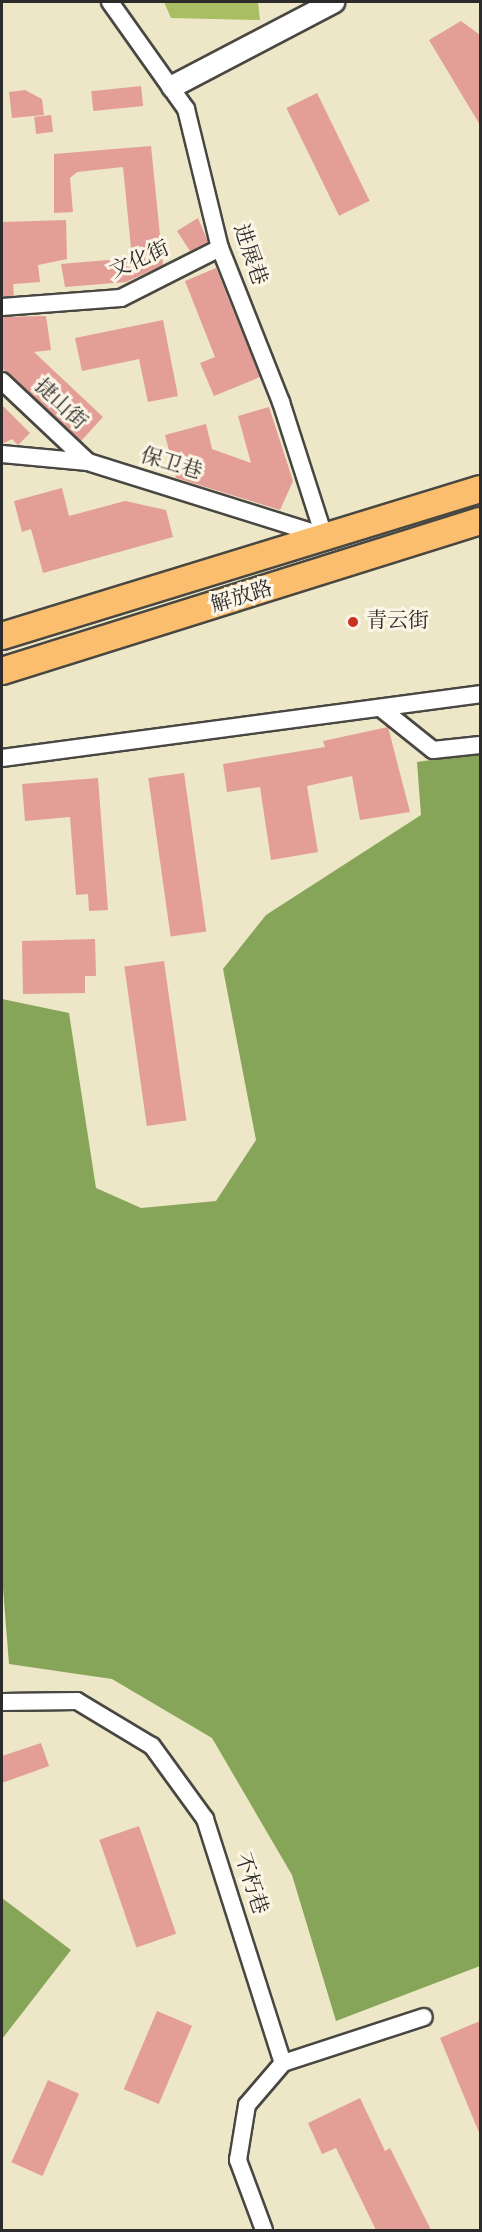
<!DOCTYPE html>
<meta charset="utf-8">
<style>
body{margin:0}
#map{position:relative;width:482px;height:2232px;overflow:hidden;background:#ede6c7;font-family:"Sorts Mill Goudy","Noto Serif SC",serif}
div>[style]{position:absolute}
.green>*{inset:0;background:#a8be63}
.forest>*{inset:0;background:#86a559}
.building>*{inset:0;background:#e39e97;transform-origin:0 0}
.roads{filter:drop-shadow(2px 0 #484742) drop-shadow(-2px 0 #484742) drop-shadow(0 2px #484742) drop-shadow(0 -2px #484742)}
.minor>*{height:16px;margin:-8px;padding:0 8px;transform-origin:8px;border-radius:8px;background:#fff}
.tertiary>*{height:21px;margin:-10.5px;padding:0 10.5px;transform-origin:10.5px;border-radius:10.5px;background:#fff}
.primary>*{height:26px;margin:-13px;padding:0 13px;transform-origin:13px;border-radius:13px;background:#fabe6e}
.dots>*{width:16px;height:16px;translate:-50% -50%;box-sizing:border-box;border:3px solid #fcf5e5;border-radius:50%}
span{translate:-50% -50%;white-space:nowrap;text-align:center;line-height:1.15;-webkit-text-stroke:6px #fcf5e5;paint-order:stroke}
.street-label{font-size:21px;color:#2b2b2b}
.poi-label{font-size:21px;color:#2b2b2b}
.left{translate:0 -50%;text-align:left}
.frame{position:absolute;inset:0;border:3px solid #2b2b2b;pointer-events:none}
</style>
<div id="map">
<div class="green">
<i style="clip-path:polygon(164px 2px,258px 2px,260px 20px,171px 18px)"></i>
</div>
<div class="forest">
<i style="clip-path:polygon(480px 753px,480px 1966px,336px 2021px,292px 1875px,212px 1738px,112px 1679px,9px 1664px,2px 1576px,2px 999px,69px 1013px,96px 1188px,141px 1208px,216px 1201px,256px 1140px,223px 969px,266px 915px,421px 815px,417px 762px)"></i>
<i style="clip-path:polygon(2px 1898px,71px 1950px,2px 2039px)"></i>
</div>
<div class="building">
<i style="clip-path:polygon(461px 21px,480px 35px,480px 125px,429px 40px)"></i>
<i style="left:141px;top:86px;width:20px;height:50px;rotate:84deg"></i>
<i style="clip-path:polygon(25px 90px,42px 99px,44px 115px,12px 118px,9px 92px)"></i>
<i style="left:317px;top:93px;width:120px;height:34px;rotate:64deg"></i>
<i style="left:51px;top:115px;width:17px;height:17px;rotate:83deg"></i>
<i style="clip-path:polygon(151px 146px,163px 265px,126px 282px,65px 287px,61px 264px,132px 258px,123px 167px,77px 172px,70px 178px,73px 212px,54px 213px,54px 154px)"></i>
<i style="clip-path:polygon(198px 218px,208px 242px,190px 251px,177px 231px)"></i>
<i style="clip-path:polygon(66px 220px,67px 259px,38px 265px,40px 282px,13px 284px,14px 296px,2px 297px,2px 222px)"></i>
<i style="clip-path:polygon(216px 268px,260px 377px,214px 396px,200px 363px,215px 357px,185px 281px)"></i>
<i style="clip-path:polygon(46px 316px,51px 350px,34px 352px,103px 417px,81px 441px,2px 368px,2px 317px)"></i>
<i style="clip-path:polygon(163px 320px,178px 396px,148px 402px,139px 359px,82px 371px,75px 338px)"></i>
<i style="clip-path:polygon(2px 405px,30px 433px,18px 445px,12px 439px,2px 444px)"></i>
<i style="clip-path:polygon(269px 407px,293px 481px,280px 510px,176px 478px,165px 435px,206px 424px,212px 449px,251px 463px,238px 416px)"></i>
<i style="clip-path:polygon(62px 488px,69px 516px,125px 501px,166px 510px,173px 537px,43px 573px,31px 529px,22px 532px,14px 501px)"></i>
<i style="clip-path:polygon(388px 727px,410px 812px,360px 820px,352px 776px,307px 786px,318px 852px,271px 860px,260px 787px,227px 792px,223px 764px,325px 747px,323px 741px)"></i>
<i style="left:184px;top:773px;width:160px;height:36px;rotate:82deg"></i>
<i style="clip-path:polygon(98px 778px,108px 910px,89px 911px,88px 894px,76px 895px,70px 817px,25px 821px,22px 784px)"></i>
<i style="clip-path:polygon(95px 939px,96px 976px,85px 976px,85px 993px,23px 994px,22px 941px)"></i>
<i style="left:164px;top:961px;width:161px;height:40px;rotate:82deg"></i>
<i style="clip-path:polygon(41px 1743px,49px 1766px,2px 1783px,2px 1756px)"></i>
<i style="left:139px;top:1826px;width:114px;height:42px;rotate:71deg"></i>
<i style="left:157px;top:2011px;width:38px;height:85px;rotate:23deg"></i>
<i style="clip-path:polygon(480px 2021px,480px 2135px,440px 2038px)"></i>
<i style="left:48px;top:2080px;width:34px;height:90px;rotate:24deg"></i>
<i style="clip-path:polygon(360px 2098px,385px 2151px,390px 2148px,431px 2230px,376px 2230px,336px 2148px,322px 2154px,308px 2123px)"></i>
</div>
<div class="roads">
<div class="minor">
<i style="left:110px;top:2px;width:131px;rotate:54.6deg"></i>
<i style="left:186px;top:109px;width:143px;rotate:76.3deg"></i>
<i style="left:220px;top:248px;width:166px;rotate:68.4deg"></i>
<i style="left:281px;top:402px;width:141px;rotate:72.2deg"></i>
<i style="left:2px;top:307px;width:119px;rotate:-4.3deg"></i>
<i style="left:121px;top:298px;width:111px;rotate:-26.8deg"></i>
<i style="left:2px;top:381px;width:118px;rotate:43.3deg"></i>
<i style="left:2px;top:454px;width:86px;rotate:5.3deg"></i>
<i style="left:88px;top:462px;width:247px;rotate:17.4deg"></i>
<i style="left:383px;top:710px;width:64px;rotate:38.7deg"></i>
<i style="left:433px;top:750px;width:47px;rotate:-6.1deg"></i>
<i style="left:2px;top:758px;width:482px;rotate:-7.6deg"></i>
<i style="left:2px;top:1702px;width:75px;rotate:-0.8deg"></i>
<i style="left:77px;top:1701px;width:87px;rotate:31deg"></i>
<i style="left:152px;top:1746px;width:90px;rotate:54deg"></i>
<i style="left:205px;top:1819px;width:256px;rotate:72.3deg"></i>
<i style="left:283px;top:2063px;width:148px;rotate:-18.1deg"></i>
<i style="left:264px;top:2230px;width:75px;rotate:-110.4deg"></i>
<i style="left:238px;top:2160px;width:56px;rotate:-80.7deg"></i>
<i style="left:247px;top:2105px;width:55px;rotate:-49.4deg"></i>
</div>
<div class="tertiary">
<i style="left:172px;top:86px;width:182px;rotate:-27.6deg"></i>
</div>
<div class="primary">
<i style="left:2px;top:636px;width:500px;rotate:-17.09deg"></i>
<i style="left:2px;top:671px;width:501px;rotate:-17.42deg"></i>
</div>
</div>
<div class="dots">
<i style="left:353px;top:622px;background:#c8321e"></i>
</div>
<div class="street-label">
<span style="left:249px;top:255px;rotate:71deg">进展巷</span>
<span style="left:140px;top:261px;rotate:-24deg">文化街</span>
<span style="left:60px;top:405px;rotate:43deg">捷山街</span>
<span style="left:171px;top:465px;rotate:17deg">保卫巷</span>
<span style="left:242px;top:598px;rotate:-17deg">解放路</span>
<span style="left:250px;top:1884px;rotate:72deg">不朽巷</span>
</div>
<div class="poi-label">
<span class="left" style="left:366px;top:622px">青云街</span>
</div>
<div class="frame"></div>
</div>
